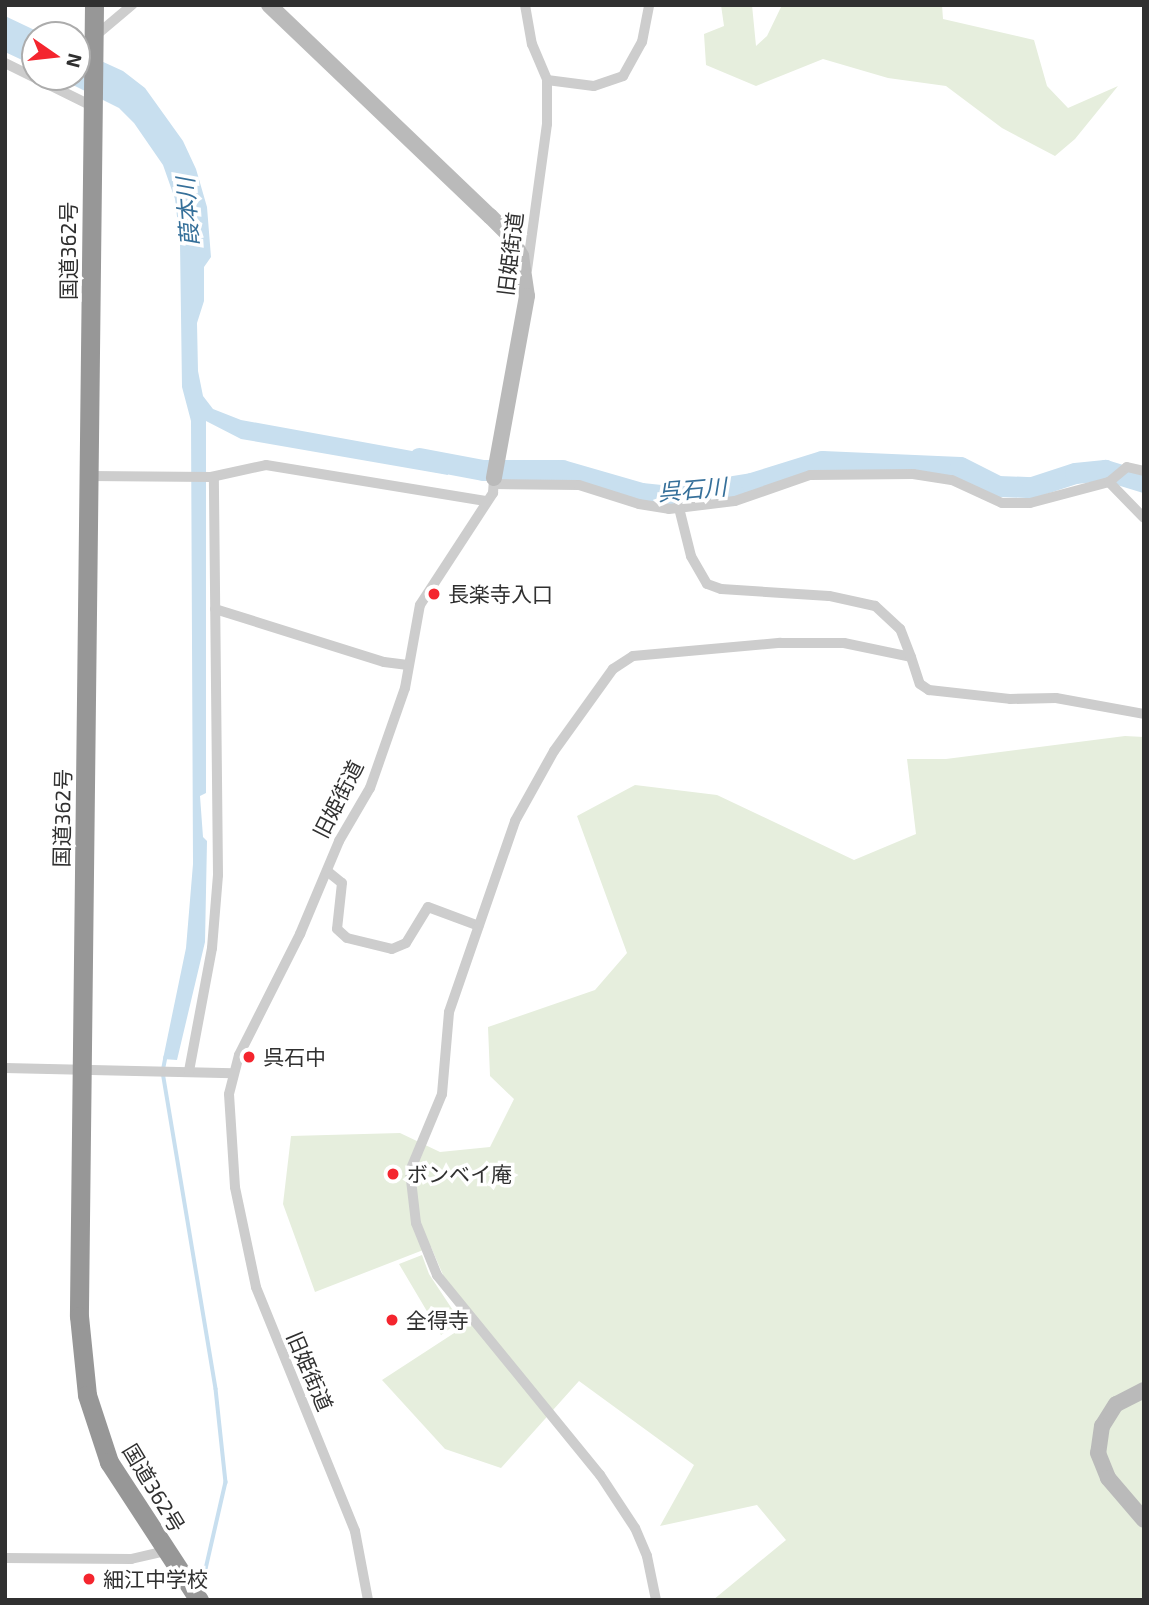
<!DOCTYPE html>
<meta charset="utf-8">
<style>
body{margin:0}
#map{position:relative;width:1149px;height:1605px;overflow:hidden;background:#fff;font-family:"Exo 2","Noto Sans JP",sans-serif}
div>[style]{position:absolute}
.green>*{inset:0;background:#e6eedd}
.water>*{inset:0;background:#c8dfef}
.stream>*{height:3.5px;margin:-1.75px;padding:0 1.75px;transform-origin:1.75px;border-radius:1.75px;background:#c8dfef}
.river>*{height:21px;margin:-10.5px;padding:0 10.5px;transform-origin:10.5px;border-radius:10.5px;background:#c8dfef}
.street>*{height:10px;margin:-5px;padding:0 5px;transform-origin:5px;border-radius:5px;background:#cdcdcd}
.secondary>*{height:16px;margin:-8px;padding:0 8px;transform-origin:8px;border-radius:8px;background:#bababa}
.highway>*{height:19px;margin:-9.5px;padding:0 9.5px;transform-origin:9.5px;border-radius:9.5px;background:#979797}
.dots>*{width:19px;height:19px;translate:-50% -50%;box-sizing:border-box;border:4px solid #fff;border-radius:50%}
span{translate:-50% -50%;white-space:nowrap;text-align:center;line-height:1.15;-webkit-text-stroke:7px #fff;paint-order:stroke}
.street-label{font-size:21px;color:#303030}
.poi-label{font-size:21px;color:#303030}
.left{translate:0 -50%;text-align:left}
.water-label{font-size:23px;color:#36709a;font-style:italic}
.frame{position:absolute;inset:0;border:7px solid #303030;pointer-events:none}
.north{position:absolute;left:21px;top:21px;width:70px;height:70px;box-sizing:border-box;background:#fff;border:2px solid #acacac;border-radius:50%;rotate:104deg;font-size:19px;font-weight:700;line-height:28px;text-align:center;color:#303030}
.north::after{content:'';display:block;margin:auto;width:24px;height:32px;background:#f4252e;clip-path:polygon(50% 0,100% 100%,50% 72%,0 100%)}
</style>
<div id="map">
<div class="green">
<i style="clip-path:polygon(721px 5px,752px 5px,756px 46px,767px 36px,782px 5px,942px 5px,943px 19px,1034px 40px,1047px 86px,1068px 108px,1118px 86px,1075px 139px,1055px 156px,1002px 128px,946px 86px,888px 78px,823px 59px,756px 86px,706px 65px,704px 34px,724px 26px)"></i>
<i style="clip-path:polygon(1125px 736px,1144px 737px,1144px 1600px,713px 1600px,786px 1540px,757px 1505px,660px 1526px,694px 1465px,579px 1381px,501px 1468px,445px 1449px,382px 1380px,465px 1326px,431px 1247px,315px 1292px,283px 1204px,291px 1136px,400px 1133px,440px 1152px,490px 1147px,514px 1099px,490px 1076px,488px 1027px,595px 990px,627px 953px,577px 816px,635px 785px,717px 795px,854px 860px,916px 834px,907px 759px,946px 759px)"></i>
<i style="clip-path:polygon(422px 1255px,429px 1274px,460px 1321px,441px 1335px,399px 1264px)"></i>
</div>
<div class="water">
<i style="clip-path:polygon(5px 16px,45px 35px,35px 35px,35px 66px,5px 52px)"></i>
<i style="clip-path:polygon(77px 50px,123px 71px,145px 88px,183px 141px,196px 169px,207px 207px,211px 257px,204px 267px,204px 301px,197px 323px,198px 371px,203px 396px,213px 409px,241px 420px,445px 457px,448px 475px,241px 439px,206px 421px,206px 793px,200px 796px,203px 837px,207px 841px,205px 942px,177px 1060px,163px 1059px,186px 948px,193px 864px,191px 421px,182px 387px,180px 243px,175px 199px,163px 165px,134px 123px,119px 108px,57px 77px,77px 77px)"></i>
</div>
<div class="stream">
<i style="left:166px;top:1057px;width:15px;rotate:101deg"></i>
<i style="left:163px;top:1072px;width:321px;rotate:80.5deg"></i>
<i style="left:216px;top:1389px;width:94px;rotate:83.9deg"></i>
<i style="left:226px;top:1482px;width:112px;rotate:102.9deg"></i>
</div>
<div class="river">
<i style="left:419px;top:458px;width:65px;rotate:10.6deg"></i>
<i style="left:483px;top:470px;width:79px"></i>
<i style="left:562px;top:470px;width:82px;rotate:16.2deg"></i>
<i style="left:641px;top:493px;width:29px;rotate:6deg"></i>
<i style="left:670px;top:496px;width:82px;rotate:-9.1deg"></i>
<i style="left:751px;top:483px;width:74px;rotate:-17.2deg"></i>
<i style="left:822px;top:461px;width:138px;rotate:2.5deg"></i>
<i style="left:960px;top:467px;width:42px;rotate:26.6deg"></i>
<i style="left:998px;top:486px;width:34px;rotate:2deg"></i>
<i style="left:1032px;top:487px;width:45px;rotate:-18deg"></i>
<i style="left:1075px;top:473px;width:30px;rotate:-6deg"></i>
<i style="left:1105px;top:470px;width:41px;rotate:17.1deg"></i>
</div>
<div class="street">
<i style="left:525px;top:5px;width:40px;rotate:80deg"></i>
<i style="left:532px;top:44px;width:39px;rotate:67deg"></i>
<i style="left:547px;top:80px;width:44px;rotate:90deg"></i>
<i style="left:547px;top:124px;width:147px;rotate:97.8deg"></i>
<i style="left:94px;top:37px;width:50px;rotate:-40.1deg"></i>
<i style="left:5px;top:63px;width:97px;rotate:26.3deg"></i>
<i style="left:547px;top:80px;width:47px;rotate:7.3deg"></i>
<i style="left:594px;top:86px;width:31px;rotate:-19deg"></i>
<i style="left:623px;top:76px;width:39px;rotate:-61deg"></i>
<i style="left:642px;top:42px;width:38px;rotate:-79deg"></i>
<i style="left:89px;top:476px;width:122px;rotate:0.5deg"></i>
<i style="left:211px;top:477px;width:56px;rotate:-12.3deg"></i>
<i style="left:266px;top:465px;width:224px;rotate:9.3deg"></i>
<i style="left:1109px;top:482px;width:50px;rotate:45.8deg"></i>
<i style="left:494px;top:484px;width:85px;rotate:0.7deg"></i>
<i style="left:579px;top:485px;width:63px;rotate:17.6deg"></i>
<i style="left:639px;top:504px;width:30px;rotate:9deg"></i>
<i style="left:669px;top:509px;width:66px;rotate:-6.9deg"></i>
<i style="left:735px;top:501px;width:79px;rotate:-19.1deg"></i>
<i style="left:810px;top:475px;width:103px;rotate:-0.6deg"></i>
<i style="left:913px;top:474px;width:39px;rotate:9deg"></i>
<i style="left:952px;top:480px;width:55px;rotate:24.7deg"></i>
<i style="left:1002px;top:503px;width:28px"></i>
<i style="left:1030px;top:503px;width:82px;rotate:-14.9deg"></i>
<i style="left:1109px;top:482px;width:23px;rotate:-40deg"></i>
<i style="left:1127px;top:467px;width:17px;rotate:13deg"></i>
<i style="left:215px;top:609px;width:177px;rotate:17.4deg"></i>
<i style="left:384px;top:662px;width:24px;rotate:7deg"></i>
<i style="left:911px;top:657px;width:28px;rotate:72deg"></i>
<i style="left:920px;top:684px;width:11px;rotate:34deg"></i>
<i style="left:929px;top:690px;width:81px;rotate:6.3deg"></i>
<i style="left:1010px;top:699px;width:46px;rotate:-1.2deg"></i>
<i style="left:1056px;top:698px;width:89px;rotate:10.3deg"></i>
<i style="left:327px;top:871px;width:19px;rotate:39deg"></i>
<i style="left:342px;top:883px;width:46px;rotate:96.2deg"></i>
<i style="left:337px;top:929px;width:13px;rotate:42deg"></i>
<i style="left:347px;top:938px;width:46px;rotate:13.7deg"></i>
<i style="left:392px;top:949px;width:15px;rotate:-23deg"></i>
<i style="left:406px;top:943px;width:42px;rotate:-58.6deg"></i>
<i style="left:428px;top:907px;width:54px;rotate:20.4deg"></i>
<i style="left:5px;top:1068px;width:228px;rotate:1.3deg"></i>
<i style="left:189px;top:1071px;width:125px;rotate:-79.4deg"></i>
<i style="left:212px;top:948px;width:73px;rotate:-85.3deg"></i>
<i style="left:218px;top:875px;width:398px;rotate:-90.6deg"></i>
<i style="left:5px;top:1558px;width:126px;rotate:0.5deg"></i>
<i style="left:131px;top:1559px;width:35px;rotate:-13deg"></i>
<i style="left:368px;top:1600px;width:70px;rotate:-100.7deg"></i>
<i style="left:355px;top:1531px;width:263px;rotate:-112.1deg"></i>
<i style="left:256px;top:1287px;width:102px;rotate:-101.9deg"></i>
<i style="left:235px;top:1187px;width:93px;rotate:-93.7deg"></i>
<i style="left:229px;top:1094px;width:40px;rotate:-75.6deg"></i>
<i style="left:239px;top:1055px;width:136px;rotate:-63.2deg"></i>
<i style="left:300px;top:934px;width:101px;rotate:-67.2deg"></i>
<i style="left:339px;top:841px;width:61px;rotate:-59.7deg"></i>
<i style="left:370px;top:788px;width:106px;rotate:-70.7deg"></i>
<i style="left:405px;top:688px;width:84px;rotate:-79.8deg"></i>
<i style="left:420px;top:605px;width:134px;rotate:-56.9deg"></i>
<i style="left:493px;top:493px;width:15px;rotate:-86deg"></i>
<i style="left:656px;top:1600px;width:45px;rotate:-101.6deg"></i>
<i style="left:647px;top:1556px;width:30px;rotate:-113deg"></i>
<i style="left:635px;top:1528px;width:64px;rotate:-123.4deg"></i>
<i style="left:600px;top:1475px;width:258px;rotate:-129.2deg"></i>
<i style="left:437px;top:1275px;width:56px;rotate:-112deg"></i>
<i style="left:416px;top:1223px;width:52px;rotate:-96.6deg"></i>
<i style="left:410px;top:1171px;width:83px;rotate:-67.4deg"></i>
<i style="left:442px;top:1094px;width:82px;rotate:-85.1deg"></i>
<i style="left:449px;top:1012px;width:202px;rotate:-70.9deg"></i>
<i style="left:515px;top:821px;width:80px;rotate:-60.9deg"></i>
<i style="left:554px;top:751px;width:101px;rotate:-54.3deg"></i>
<i style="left:613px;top:669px;width:24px;rotate:-33deg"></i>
<i style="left:633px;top:656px;width:148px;rotate:-5.1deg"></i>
<i style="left:780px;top:643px;width:64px"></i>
<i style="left:844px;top:643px;width:68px;rotate:11.8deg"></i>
<i style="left:911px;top:657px;width:30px;rotate:-111deg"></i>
<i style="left:900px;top:629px;width:34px;rotate:-137deg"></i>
<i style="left:875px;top:606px;width:47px;rotate:-167.7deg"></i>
<i style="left:829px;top:596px;width:108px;rotate:-176.3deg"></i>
<i style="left:721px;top:589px;width:15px;rotate:-160deg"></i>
<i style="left:707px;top:584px;width:32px;rotate:-120deg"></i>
<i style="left:691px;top:556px;width:49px;rotate:-104deg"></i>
</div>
<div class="secondary">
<i style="left:269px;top:5px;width:306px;rotate:43.7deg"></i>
<i style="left:490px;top:216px;width:28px;rotate:45deg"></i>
<i style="left:510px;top:236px;width:23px;rotate:61deg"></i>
<i style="left:521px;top:256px;width:40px;rotate:81.5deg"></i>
<i style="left:527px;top:296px;width:185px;rotate:100.3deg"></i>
<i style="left:1144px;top:1390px;width:31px;rotate:153deg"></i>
<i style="left:1116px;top:1404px;width:26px;rotate:122deg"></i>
<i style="left:1102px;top:1426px;width:27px;rotate:98deg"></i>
<i style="left:1098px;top:1453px;width:27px;rotate:68deg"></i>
<i style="left:1108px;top:1478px;width:55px;rotate:49.4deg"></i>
</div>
<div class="highway">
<i style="left:94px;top:5px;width:1311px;rotate:90.66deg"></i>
<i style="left:79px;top:1316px;width:79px;rotate:84.2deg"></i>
<i style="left:87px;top:1395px;width:71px;rotate:71.8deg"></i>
<i style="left:109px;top:1462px;width:165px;rotate:56.9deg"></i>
</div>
<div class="dots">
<i style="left:434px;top:594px;background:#f4252e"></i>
<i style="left:249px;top:1057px;background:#f4252e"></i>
<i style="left:393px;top:1174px;background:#f4252e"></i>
<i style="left:392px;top:1320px;background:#f4252e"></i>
<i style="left:89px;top:1579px;background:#f4252e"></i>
</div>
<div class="street-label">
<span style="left:68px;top:251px;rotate:-90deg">国道362号</span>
<span style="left:510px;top:254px;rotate:-83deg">旧姫街道</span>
<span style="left:338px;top:799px;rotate:-63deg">旧姫街道</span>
<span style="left:62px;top:818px;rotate:-89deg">国道362号</span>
<span style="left:310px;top:1371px;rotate:67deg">旧姫街道</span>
<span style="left:154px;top:1488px;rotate:59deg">国道362号</span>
</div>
<div class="poi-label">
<span class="left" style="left:448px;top:594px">長楽寺入口</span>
<span class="left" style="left:263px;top:1057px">呉石中</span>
<span class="left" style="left:407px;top:1174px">ボンベイ庵</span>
<span class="left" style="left:406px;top:1320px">全得寺</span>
<span class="left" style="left:103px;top:1579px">細江中学校</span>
</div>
<div class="water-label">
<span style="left:187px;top:212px;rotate:-94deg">葭本川</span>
<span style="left:692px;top:489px;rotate:-5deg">呉石川</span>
</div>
<div class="frame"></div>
<div class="north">N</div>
</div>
